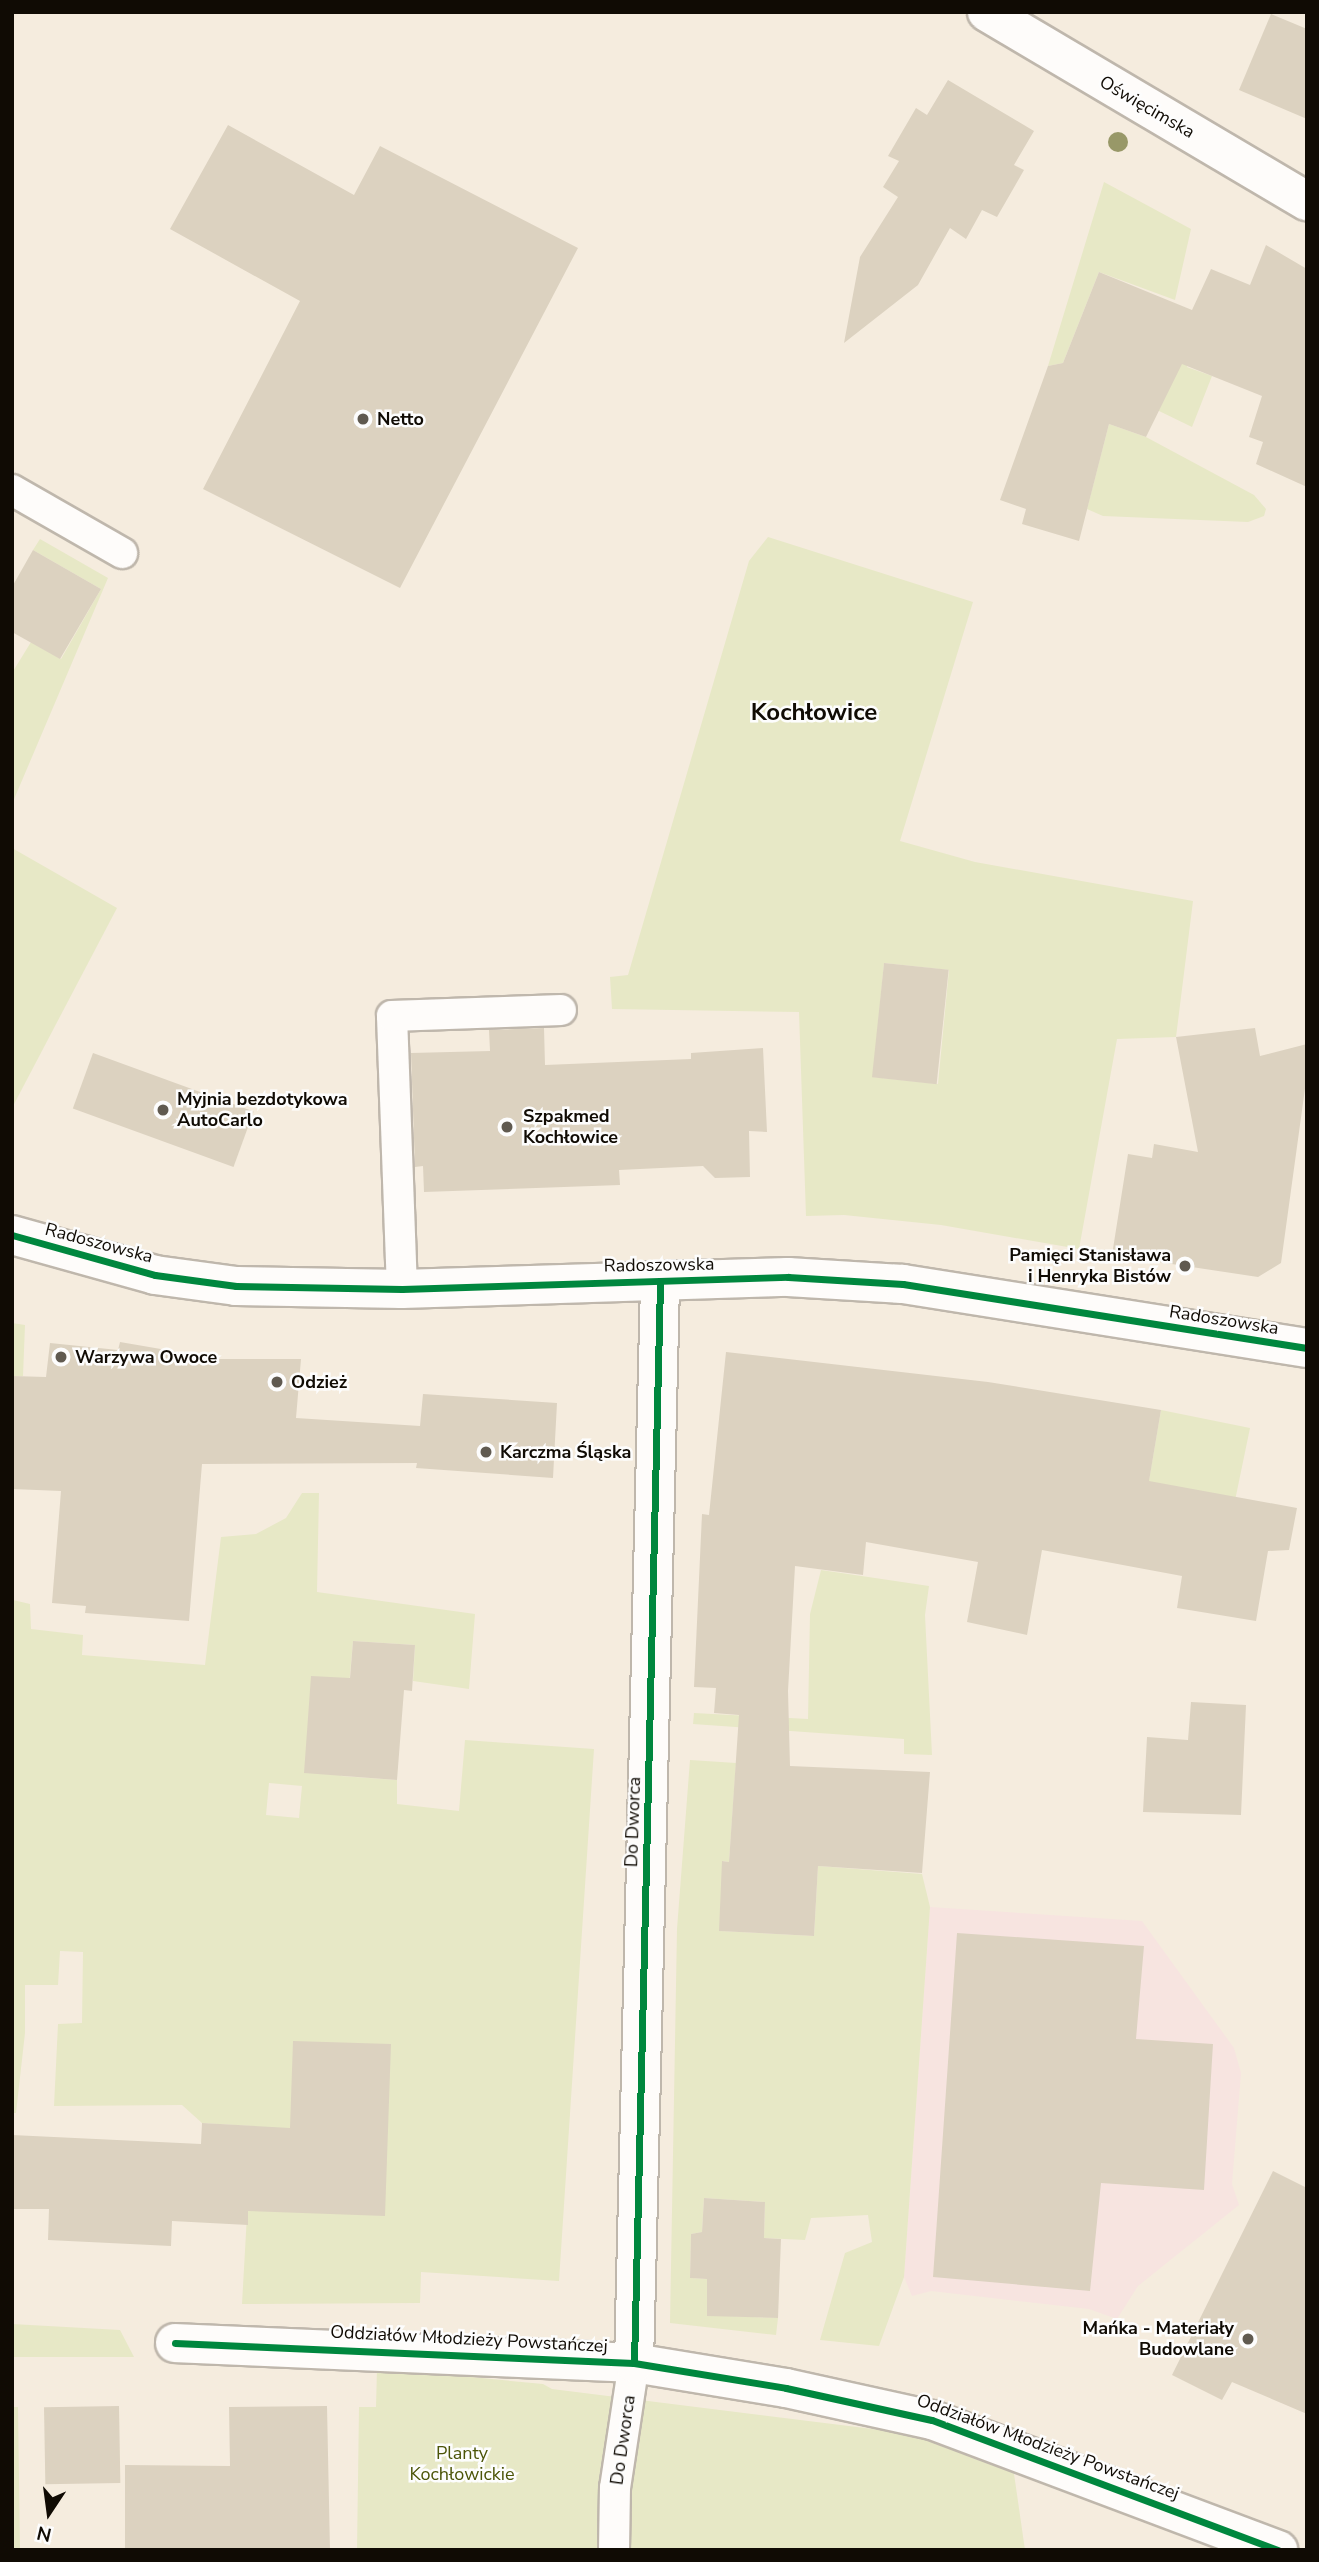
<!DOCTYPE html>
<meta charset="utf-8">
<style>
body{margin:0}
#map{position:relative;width:1319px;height:2562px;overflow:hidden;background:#f5ecde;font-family:"Nunito Sans",sans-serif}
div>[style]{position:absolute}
.industrial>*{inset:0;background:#f7e4e0}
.green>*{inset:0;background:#e7e8c6}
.building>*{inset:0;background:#dcd2c0;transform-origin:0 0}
.roads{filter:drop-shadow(2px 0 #bfb7ac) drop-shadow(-2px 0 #bfb7ac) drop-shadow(0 2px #bfb7ac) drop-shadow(0 -2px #bfb7ac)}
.service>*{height:30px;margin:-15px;padding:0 15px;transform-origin:15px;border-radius:15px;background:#fefcfa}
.minor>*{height:38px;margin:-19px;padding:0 19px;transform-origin:19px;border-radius:19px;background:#fefcfa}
.tertiary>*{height:38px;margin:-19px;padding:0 19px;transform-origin:19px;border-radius:19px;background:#fefcfa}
.cycleway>*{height:7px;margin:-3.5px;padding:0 3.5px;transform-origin:3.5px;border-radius:3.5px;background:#00873e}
.trees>*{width:20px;height:20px;margin:-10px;border-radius:50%;background:#989868}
.dots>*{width:19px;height:19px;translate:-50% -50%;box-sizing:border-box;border:4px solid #fdfdfd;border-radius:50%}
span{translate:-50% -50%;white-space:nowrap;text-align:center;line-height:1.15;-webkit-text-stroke:5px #fdfdfd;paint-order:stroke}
.street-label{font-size:18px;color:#100b04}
.poi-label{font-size:18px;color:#100b04;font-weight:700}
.left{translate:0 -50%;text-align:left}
.right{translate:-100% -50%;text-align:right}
.park-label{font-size:18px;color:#4b5407}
.district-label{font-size:24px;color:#100b04;font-weight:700}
.frame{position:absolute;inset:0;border:14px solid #100b04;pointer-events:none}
.north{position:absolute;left:14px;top:2478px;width:70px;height:70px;-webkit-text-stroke:5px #fdfdfd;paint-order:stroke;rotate:193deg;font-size:19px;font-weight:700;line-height:28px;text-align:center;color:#100b04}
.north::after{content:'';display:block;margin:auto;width:24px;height:32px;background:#100b04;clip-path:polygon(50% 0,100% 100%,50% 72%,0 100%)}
</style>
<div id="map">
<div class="industrial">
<i style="clip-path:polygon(930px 1907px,1142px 1921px,1234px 2048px,1241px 2073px,1232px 2184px,1239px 2205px,1138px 2286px,1117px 2319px,1089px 2309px,931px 2291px,912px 2296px,904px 2277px)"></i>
</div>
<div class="green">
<i style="clip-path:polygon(1104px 182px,1191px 229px,1175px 300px,1099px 272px,1063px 363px,1048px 366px)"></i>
<i style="clip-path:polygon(1180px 340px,1195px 346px,1187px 367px,1212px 376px,1192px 427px,1157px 410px)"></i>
<i style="clip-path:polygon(1109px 424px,1146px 437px,1254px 495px,1266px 509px,1264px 516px,1248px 522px,1103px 516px,1087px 509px)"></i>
<i style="clip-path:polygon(evenodd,768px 537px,973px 602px,900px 841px,975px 862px,1193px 901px,1176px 1037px,1117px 1039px,1079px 1249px,941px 1225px,844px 1215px,806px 1216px,799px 1012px,612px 1009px,610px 977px,628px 975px,749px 561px,768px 537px,884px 963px,949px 970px,938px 1084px,873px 1077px,884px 963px)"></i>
<i style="clip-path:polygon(40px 539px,108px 578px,12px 804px,12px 673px,31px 642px,61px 659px,101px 589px,33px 550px)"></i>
<i style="clip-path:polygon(12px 848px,117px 908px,12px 1108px)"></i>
<i style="clip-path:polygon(12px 1323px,25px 1325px,23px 1376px,12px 1376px)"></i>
<i style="clip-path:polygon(1161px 1410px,1250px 1428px,1226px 1544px,1144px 1509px)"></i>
<i style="clip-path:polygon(evenodd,302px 1493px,319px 1493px,317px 1592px,475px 1614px,469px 1689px,413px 1681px,415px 1645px,353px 1641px,341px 1776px,397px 1780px,397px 1804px,459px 1811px,465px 1740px,594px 1749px,559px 2281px,421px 2272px,420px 2303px,242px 2304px,252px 2126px,202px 2123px,182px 2105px,54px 2106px,58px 2024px,82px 2023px,83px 1952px,60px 1951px,58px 1985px,25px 1985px,25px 2033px,16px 2113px,12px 2113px,12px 1566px,13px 1600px,30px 1604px,31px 1629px,83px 1635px,82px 1655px,205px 1665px,221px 1537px,256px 1534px,286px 1518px,302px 1493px,269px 1783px,302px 1786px,299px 1818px,266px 1815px,269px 1783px)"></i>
<i style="clip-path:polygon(821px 1570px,929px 1586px,925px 1615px,932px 1755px,904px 1754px,904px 1739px,693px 1724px,694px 1713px,808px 1719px,810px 1614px)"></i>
<i style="clip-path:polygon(690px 1760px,736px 1763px,729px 1862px,723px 1861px,720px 1931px,814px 1936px,818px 1866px,922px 1874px,930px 1907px,904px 2277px,879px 2346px,820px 2340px,845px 2253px,872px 2242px,868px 2215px,811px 2218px,805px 2240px,764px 2238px,765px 2202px,704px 2198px,702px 2232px,691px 2234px,690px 2278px,707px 2279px,707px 2315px,778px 2318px,776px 2335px,670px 2323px,677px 1929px)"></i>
<i style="clip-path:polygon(12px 2324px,120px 2330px,134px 2357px,12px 2357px)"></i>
<i style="clip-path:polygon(377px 2368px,543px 2384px,552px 2389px,1010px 2446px,1025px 2550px,357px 2550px,359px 2407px,376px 2407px)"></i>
<i style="clip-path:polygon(12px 2407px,18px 2407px,20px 2550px,12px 2550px)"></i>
</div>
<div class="building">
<i style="clip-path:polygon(1271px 14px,1307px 29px,1307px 119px,1239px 90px)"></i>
<i style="clip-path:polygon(948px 80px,1034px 131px,1014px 165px,1024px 170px,997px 217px,982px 210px,966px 239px,950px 228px,918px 285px,844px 343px,860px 257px,898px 197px,883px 187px,899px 161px,888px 156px,916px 108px,927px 115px)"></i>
<i style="clip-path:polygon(228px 125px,354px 195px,380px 146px,578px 248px,400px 588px,203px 489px,300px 301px,170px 229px)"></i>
<i style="clip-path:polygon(1266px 245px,1307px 269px,1307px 487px,1256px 464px,1263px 442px,1249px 437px,1262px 396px,1182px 364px,1146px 437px,1109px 424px,1079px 541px,1022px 524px,1026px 509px,1000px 500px,1048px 366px,1063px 363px,1099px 272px,1192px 310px,1211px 269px,1250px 285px)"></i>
<i style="clip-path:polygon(33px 550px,101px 589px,60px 659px,12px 632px,12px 587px)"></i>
<i style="left:884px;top:963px;width:65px;height:115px;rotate:6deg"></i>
<i style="clip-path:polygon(544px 1028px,545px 1065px,691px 1059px,691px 1053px,763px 1048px,767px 1132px,749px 1131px,750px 1177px,715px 1178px,703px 1166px,619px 1170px,620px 1185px,424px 1192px,423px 1166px,415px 1167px,411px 1053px,490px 1051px,489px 1030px)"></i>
<i style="clip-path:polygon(1255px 1028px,1260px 1056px,1307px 1044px,1307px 1074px,1281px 1263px,1258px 1277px,1112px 1255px,1128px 1154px,1152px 1158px,1154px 1144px,1198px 1152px,1176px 1037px)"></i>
<i style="left:93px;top:1053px;width:171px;height:59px;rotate:20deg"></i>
<i style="clip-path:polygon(120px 1342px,219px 1359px,301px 1359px,296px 1418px,420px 1426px,423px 1394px,557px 1403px,553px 1478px,416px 1468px,417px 1463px,202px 1464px,189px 1621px,85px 1613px,86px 1606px,52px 1603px,61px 1491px,12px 1489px,12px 1376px,46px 1377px,50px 1343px,118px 1350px)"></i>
<i style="clip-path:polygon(726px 1352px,988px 1382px,1161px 1410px,1149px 1481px,1297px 1508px,1289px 1550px,1268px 1551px,1256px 1621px,1177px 1608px,1182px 1576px,1042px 1550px,1027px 1635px,967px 1622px,978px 1562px,866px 1542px,863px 1575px,795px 1566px,788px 1691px,790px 1766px,930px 1772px,922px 1873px,818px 1866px,814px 1936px,719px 1931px,722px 1861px,729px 1862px,739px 1715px,714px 1713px,716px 1688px,694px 1687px,702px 1514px,709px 1515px)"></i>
<i style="clip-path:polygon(353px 1641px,415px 1645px,412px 1691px,404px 1690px,397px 1780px,304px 1773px,311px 1676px,350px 1678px)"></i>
<i style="clip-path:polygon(1191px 1702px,1246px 1705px,1241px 1815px,1143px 1812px,1147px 1737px,1188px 1740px)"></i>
<i style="clip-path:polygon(957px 1933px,1144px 1946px,1136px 2039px,1213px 2044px,1204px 2190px,1101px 2183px,1090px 2291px,933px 2277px)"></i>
<i style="clip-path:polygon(293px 2041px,391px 2044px,385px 2216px,248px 2211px,248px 2225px,172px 2221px,171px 2246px,48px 2240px,49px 2209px,12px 2209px,12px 2135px,201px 2144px,202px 2123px,290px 2128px)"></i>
<i style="clip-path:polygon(1273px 2171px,1307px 2188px,1307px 2414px,1232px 2382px,1222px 2400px,1172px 2375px)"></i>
<i style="clip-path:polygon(704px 2198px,765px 2202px,764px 2238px,781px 2239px,778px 2318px,707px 2316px,707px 2279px,690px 2278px,691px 2234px,702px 2232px)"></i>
<i style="left:119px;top:2406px;width:77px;height:75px;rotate:89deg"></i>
<i style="clip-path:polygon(327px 2406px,330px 2550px,125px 2550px,125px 2465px,230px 2466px,229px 2407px)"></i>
</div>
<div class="roads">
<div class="service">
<i style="left:12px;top:490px;width:127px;rotate:29.8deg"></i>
<i style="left:402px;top:1289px;width:273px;rotate:-92.1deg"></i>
<i style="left:392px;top:1016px;width:169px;rotate:-2deg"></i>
<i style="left:614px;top:2550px;width:62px;rotate:-89.1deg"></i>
<i style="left:615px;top:2488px;width:126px;rotate:-81.4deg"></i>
</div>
<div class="minor">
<i style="left:175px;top:2343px;width:459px;rotate:2.5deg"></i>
<i style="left:634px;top:2363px;width:154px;rotate:9.3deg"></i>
<i style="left:786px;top:2388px;width:149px;rotate:12.4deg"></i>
<i style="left:932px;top:2420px;width:370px;rotate:20.6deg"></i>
<i style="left:634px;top:2363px;width:1082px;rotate:-88.62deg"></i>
</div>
<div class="tertiary">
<i style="left:987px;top:12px;width:372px;rotate:30.6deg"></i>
<i style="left:12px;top:1235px;width:148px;rotate:15.6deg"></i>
<i style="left:155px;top:1275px;width:82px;rotate:7.7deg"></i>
<i style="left:236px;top:1286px;width:166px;rotate:1deg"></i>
<i style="left:402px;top:1289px;width:386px;rotate:-1.8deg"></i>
<i style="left:788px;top:1277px;width:115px;rotate:3.5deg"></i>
<i style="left:903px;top:1284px;width:409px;rotate:9deg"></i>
</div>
</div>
<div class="cycleway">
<i style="left:12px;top:1235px;width:148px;rotate:15.6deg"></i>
<i style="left:155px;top:1275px;width:82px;rotate:7.7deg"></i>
<i style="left:236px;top:1286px;width:166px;rotate:1deg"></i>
<i style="left:402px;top:1289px;width:386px;rotate:-1.8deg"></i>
<i style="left:788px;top:1277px;width:115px;rotate:3.5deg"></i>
<i style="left:903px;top:1284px;width:409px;rotate:9deg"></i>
<i style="left:175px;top:2343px;width:459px;rotate:2.5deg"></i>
<i style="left:634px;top:2363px;width:154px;rotate:9.3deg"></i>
<i style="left:786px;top:2388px;width:149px;rotate:12.4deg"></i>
<i style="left:932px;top:2420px;width:370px;rotate:20.6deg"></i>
<i style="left:634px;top:2363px;width:1082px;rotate:-88.62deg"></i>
</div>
<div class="trees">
<i style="left:1118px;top:142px"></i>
</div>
<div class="dots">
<i style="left:363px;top:419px;background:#605a50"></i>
<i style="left:163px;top:1110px;background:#605a50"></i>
<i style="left:507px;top:1127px;background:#605a50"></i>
<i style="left:1185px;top:1266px;background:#605a50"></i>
<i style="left:61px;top:1357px;background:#605a50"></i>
<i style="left:277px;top:1382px;background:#605a50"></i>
<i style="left:486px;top:1452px;background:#605a50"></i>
<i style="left:1248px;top:2339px;background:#605a50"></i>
</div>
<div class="street-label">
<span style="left:1147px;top:107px;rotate:30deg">Oświęcimska</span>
<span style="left:99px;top:1243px;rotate:15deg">Radoszowska</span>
<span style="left:659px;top:1265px;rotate:-1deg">Radoszowska</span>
<span style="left:1224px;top:1320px;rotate:9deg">Radoszowska</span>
<span style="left:633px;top:1822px;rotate:-88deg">Do Dworca</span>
<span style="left:469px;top:2339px;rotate:3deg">Oddziałów Młodzieży Powstańczej</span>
<span style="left:623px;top:2440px;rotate:-82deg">Do Dworca</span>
<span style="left:1048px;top:2447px;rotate:20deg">Oddziałów Młodzieży Powstańczej</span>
</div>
<div class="poi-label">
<span class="left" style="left:377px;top:419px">Netto</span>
<span class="left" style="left:177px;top:1110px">Myjnia bezdotykowa<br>AutoCarlo</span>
<span class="left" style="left:523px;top:1127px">Szpakmed<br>Kochłowice</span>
<span class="right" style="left:1171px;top:1266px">Pamięci Stanisława<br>i Henryka Bistów</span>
<span class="left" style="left:75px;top:1357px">Warzywa Owoce</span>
<span class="left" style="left:291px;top:1382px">Odzież</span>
<span class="left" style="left:500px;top:1452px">Karczma Śląska</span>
<span class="right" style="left:1234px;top:2339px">Mańka - Materiały<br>Budowlane</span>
</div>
<div class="park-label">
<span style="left:462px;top:2464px">Planty<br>Kochłowickie</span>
</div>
<div class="district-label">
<span style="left:814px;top:713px">Kochłowice</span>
</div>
<div class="frame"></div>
<div class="north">N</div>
</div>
